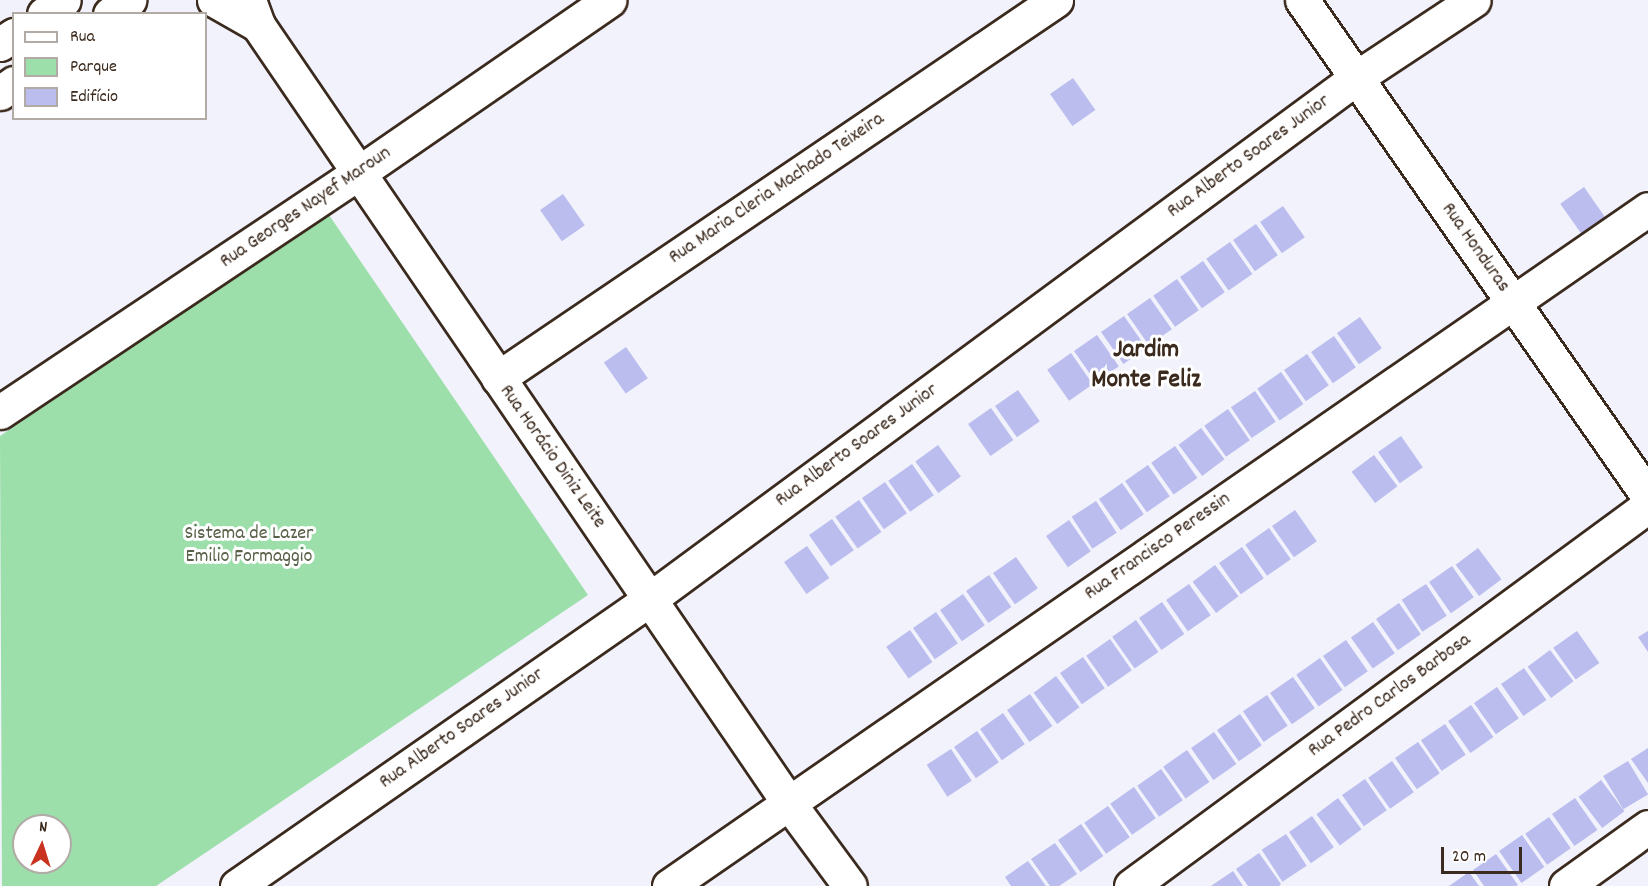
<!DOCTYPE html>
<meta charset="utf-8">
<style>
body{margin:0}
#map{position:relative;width:1648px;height:886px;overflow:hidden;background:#f1f2fc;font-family:Dekko,sans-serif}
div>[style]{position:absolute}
.green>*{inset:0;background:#9cdfaa}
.building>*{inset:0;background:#babdee;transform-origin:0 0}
.roads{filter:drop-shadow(2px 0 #3b2a1e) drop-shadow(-2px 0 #3b2a1e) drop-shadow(0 2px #3b2a1e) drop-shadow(0 -2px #3b2a1e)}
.minor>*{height:33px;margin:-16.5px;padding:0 16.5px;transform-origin:16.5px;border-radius:16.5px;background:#fff}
span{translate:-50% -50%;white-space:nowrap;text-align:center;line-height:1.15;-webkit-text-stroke:6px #fff;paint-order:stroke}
.street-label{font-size:20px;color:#3b2a1e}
.park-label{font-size:20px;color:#586048}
.district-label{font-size:26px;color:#3b2a1e;font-weight:700}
.legend{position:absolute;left:12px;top:12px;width:195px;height:108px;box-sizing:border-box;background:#fff;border:2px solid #b1aaa5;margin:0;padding:8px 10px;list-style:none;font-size:18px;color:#3b2a1e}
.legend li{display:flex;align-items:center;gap:12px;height:30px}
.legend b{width:30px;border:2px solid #b1aaa5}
.north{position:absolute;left:12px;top:814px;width:60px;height:60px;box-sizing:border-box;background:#fff;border:2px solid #b1aaa5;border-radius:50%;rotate:4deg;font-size:16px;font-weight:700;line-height:24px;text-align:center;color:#3b2a1e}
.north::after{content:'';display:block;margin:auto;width:21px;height:27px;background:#c8321e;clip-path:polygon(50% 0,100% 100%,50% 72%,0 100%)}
.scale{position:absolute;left:1441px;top:847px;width:81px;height:27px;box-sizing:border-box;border:3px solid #3b2a1e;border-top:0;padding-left:8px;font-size:18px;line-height:21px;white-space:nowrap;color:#3b2a1e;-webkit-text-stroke:4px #fff;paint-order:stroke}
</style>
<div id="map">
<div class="green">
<i style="clip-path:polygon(evenodd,329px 215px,588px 595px,156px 886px,2px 886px,0 436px,329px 215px,24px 826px,60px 826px,60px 862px,24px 862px,24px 826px)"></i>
</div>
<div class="building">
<i style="left:1073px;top:78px;width:39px;height:28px;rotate:55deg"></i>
<i style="left:1584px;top:187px;width:38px;height:29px;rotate:55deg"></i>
<i style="left:563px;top:194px;width:38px;height:28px;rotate:55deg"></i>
<i style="left:1283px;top:206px;width:38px;height:28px;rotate:55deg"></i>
<i style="left:1256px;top:224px;width:38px;height:28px;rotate:55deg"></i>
<i style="left:1230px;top:242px;width:39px;height:29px;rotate:55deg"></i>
<i style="left:1203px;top:261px;width:38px;height:28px;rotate:55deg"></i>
<i style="left:1177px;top:279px;width:38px;height:29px;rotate:55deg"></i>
<i style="left:1150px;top:298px;width:38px;height:28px;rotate:55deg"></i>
<i style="left:1124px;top:316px;width:39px;height:28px;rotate:55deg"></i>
<i style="left:1360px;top:317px;width:38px;height:28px;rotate:55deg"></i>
<i style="left:1097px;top:335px;width:38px;height:28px;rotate:55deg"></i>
<i style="left:1334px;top:336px;width:38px;height:28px;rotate:55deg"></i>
<i style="left:626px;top:347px;width:38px;height:27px;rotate:55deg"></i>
<i style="left:1071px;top:353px;width:38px;height:29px;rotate:55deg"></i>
<i style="left:1307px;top:354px;width:38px;height:28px;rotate:55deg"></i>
<i style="left:1281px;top:372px;width:39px;height:29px;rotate:55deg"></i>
<i style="left:1018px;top:390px;width:38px;height:28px;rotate:55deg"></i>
<i style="left:1255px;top:391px;width:37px;height:29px;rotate:56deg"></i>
<i style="left:991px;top:408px;width:39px;height:28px;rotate:55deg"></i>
<i style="left:1228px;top:409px;width:38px;height:29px;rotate:55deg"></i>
<i style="left:1201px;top:428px;width:39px;height:28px;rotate:53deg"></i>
<i style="left:1401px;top:436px;width:38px;height:28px;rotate:55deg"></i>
<i style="left:938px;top:445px;width:39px;height:28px;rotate:54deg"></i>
<i style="left:1175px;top:446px;width:39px;height:29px;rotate:55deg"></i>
<i style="left:1374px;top:455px;width:39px;height:28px;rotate:53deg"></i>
<i style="left:912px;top:464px;width:38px;height:29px;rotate:55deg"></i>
<i style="left:1148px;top:465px;width:38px;height:28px;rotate:55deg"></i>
<i style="left:885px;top:482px;width:38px;height:28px;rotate:55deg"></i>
<i style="left:1122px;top:483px;width:38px;height:28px;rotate:55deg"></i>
<i style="left:859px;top:500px;width:39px;height:29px;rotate:55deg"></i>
<i style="left:1096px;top:501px;width:38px;height:29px;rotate:57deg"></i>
<i style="left:1295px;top:510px;width:38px;height:28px;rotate:55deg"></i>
<i style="left:832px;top:519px;width:38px;height:28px;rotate:55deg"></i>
<i style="left:1069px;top:520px;width:38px;height:28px;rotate:55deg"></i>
<i style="left:1269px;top:528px;width:38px;height:29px;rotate:55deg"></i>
<i style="left:807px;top:546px;width:39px;height:28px;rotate:55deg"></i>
<i style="left:1242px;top:547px;width:38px;height:28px;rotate:55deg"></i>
<i style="left:1478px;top:548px;width:39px;height:28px;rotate:53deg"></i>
<i style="left:1016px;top:557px;width:38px;height:28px;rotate:55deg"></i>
<i style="left:1215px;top:565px;width:39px;height:28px;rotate:53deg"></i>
<i style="left:1452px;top:566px;width:38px;height:28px;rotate:55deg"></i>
<i style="left:989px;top:575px;width:39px;height:28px;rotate:55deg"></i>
<i style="left:1189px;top:584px;width:38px;height:28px;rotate:55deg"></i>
<i style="left:1426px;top:584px;width:38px;height:29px;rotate:57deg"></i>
<i style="left:963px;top:594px;width:38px;height:28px;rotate:55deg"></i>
<i style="left:1162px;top:602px;width:39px;height:28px;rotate:55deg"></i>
<i style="left:1399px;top:603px;width:38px;height:28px;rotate:55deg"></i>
<i style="left:936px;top:612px;width:38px;height:28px;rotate:55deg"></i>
<i style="left:1136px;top:620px;width:39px;height:29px;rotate:55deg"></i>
<i style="left:1373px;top:622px;width:38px;height:27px;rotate:55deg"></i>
<i style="left:910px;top:630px;width:39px;height:29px;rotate:55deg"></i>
<i style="left:1577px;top:631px;width:39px;height:29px;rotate:55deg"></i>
<i style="clip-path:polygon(1648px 631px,1648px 652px,1638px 637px)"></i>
<i style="left:1110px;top:639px;width:38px;height:29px;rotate:55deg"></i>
<i style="left:1346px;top:640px;width:38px;height:28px;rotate:55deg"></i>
<i style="left:1550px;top:650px;width:39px;height:28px;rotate:53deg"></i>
<i style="left:1083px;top:657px;width:38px;height:28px;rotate:55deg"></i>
<i style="left:1320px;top:658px;width:39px;height:29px;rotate:55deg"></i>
<i style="left:1524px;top:668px;width:39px;height:28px;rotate:55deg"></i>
<i style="left:1056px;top:676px;width:39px;height:28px;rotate:53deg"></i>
<i style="left:1293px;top:677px;width:38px;height:28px;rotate:55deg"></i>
<i style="left:1497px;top:687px;width:38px;height:28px;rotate:55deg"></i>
<i style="left:1030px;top:694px;width:39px;height:28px;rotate:55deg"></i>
<i style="left:1267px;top:695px;width:37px;height:29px;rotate:56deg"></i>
<i style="left:1471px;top:705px;width:39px;height:28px;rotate:55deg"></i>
<i style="left:1003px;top:713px;width:38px;height:28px;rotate:55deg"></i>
<i style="left:1240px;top:714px;width:38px;height:28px;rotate:55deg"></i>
<i style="left:1445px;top:724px;width:37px;height:29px;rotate:56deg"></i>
<i style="left:977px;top:731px;width:38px;height:28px;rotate:55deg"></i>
<i style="left:1214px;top:732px;width:39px;height:28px;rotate:55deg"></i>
<i style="left:1418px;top:742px;width:38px;height:28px;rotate:55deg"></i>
<i style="clip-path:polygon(1648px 748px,1648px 783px,1631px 759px)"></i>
<i style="left:951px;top:749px;width:38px;height:29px;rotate:57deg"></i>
<i style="left:1187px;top:750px;width:39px;height:29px;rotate:55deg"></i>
<i style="left:1392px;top:761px;width:38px;height:29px;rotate:55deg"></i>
<i style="left:1628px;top:761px;width:39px;height:29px;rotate:59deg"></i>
<i style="left:1161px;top:769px;width:38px;height:29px;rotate:55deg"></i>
<i style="left:1365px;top:779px;width:38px;height:28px;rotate:55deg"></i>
<i style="left:1601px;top:780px;width:39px;height:28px;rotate:53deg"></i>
<i style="left:1134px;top:787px;width:38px;height:29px;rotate:55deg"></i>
<i style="left:1338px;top:798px;width:39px;height:27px;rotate:53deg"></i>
<i style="left:1575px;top:798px;width:39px;height:28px;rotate:55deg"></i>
<i style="left:1108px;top:806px;width:38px;height:29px;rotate:55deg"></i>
<i style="left:1312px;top:816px;width:38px;height:28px;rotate:55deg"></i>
<i style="left:1549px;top:817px;width:38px;height:29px;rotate:55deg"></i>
<i style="left:1081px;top:824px;width:39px;height:28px;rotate:55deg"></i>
<i style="left:1286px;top:834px;width:38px;height:29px;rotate:57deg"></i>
<i style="left:1522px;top:835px;width:39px;height:28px;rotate:55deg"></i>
<i style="clip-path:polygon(1055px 843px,1077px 874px,1059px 886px,1050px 886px,1031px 859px)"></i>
<i style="clip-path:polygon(1259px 853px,1281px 884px,1279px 886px,1248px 886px,1236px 869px)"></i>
<i style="clip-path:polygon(1496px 854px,1518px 885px,1516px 886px,1484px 886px,1473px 870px)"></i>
<i style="clip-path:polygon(1028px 861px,1046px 886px,1011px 886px,1005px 877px)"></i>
<i style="clip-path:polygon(1233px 871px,1243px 886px,1211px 886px)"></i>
<i style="clip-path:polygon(1469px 872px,1479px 886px,1449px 886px)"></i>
</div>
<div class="roads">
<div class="minor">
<i style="left:214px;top:0;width:51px;rotate:29.6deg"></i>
<i style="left:249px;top:0;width:27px;rotate:70deg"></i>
<i style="left:258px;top:25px;width:941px;rotate:55.7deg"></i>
<i style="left:788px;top:802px;width:104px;rotate:53.6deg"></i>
<i style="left:1302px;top:0;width:605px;rotate:55.1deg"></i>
<i style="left:44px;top:14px;width:24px;rotate:-35deg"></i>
<i style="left:110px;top:14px;width:24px;rotate:-36deg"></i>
<i style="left:0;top:44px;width:17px;rotate:-33deg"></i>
<i style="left:0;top:93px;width:17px;rotate:-36deg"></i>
<i style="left:498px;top:378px;width:674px;rotate:-34.11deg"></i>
<i style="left:0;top:412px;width:433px;rotate:-33.7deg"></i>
<i style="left:360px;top:172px;width:303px;rotate:-34.6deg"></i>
<i style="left:237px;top:886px;width:503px;rotate:-34.8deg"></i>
<i style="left:650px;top:599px;width:877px;rotate:-36.43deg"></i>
<i style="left:1356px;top:78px;width:141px;rotate:-33.5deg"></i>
<i style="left:669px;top:886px;width:1190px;rotate:-34.66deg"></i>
<i style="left:1131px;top:886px;width:642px;rotate:-36.32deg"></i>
<i style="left:1566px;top:886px;width:101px;rotate:-35.7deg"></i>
</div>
</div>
<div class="street-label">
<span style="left:1249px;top:157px;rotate:-36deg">Rua Alberto Soares Junior</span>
<span style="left:777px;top:189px;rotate:-34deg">Rua Maria Cleria Machado Teixeira</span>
<span style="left:306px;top:208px;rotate:-34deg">Rua Georges Nayef Maroun</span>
<span style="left:1475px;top:248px;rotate:55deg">Rua Honduras</span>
<span style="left:857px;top:446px;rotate:-36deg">Rua Alberto Soares Junior</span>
<span style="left:552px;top:457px;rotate:55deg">Rua Horácio Diniz Leite</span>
<span style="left:1158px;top:547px;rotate:-35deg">Rua Francisco Peressin</span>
<span style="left:1390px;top:696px;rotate:-36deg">Rua Pedro Carlos Barbosa</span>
<span style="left:462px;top:729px;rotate:-35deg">Rua Alberto Soares Junior</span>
</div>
<div class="park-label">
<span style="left:249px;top:546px">Sistema de Lazer<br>Emilio Formaggio</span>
</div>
<div class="district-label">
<span style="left:1146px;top:366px">Jardim<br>Monte Feliz</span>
</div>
<ul class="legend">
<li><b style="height:8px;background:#fff"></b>Rua</li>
<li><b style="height:16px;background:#9cdfaa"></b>Parque</li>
<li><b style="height:16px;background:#babdee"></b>Edifício</li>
</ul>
<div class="north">N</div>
<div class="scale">20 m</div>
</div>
